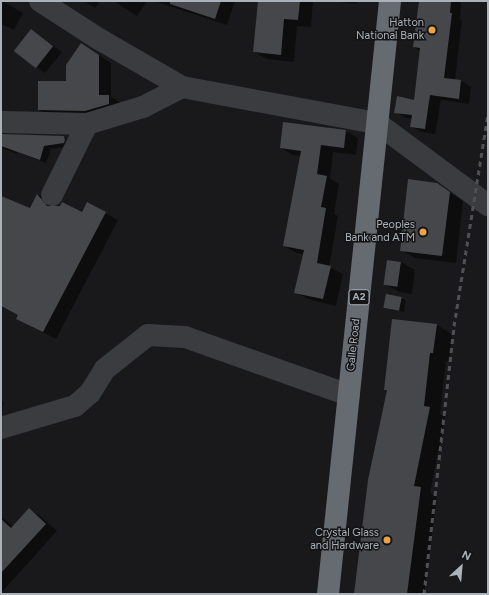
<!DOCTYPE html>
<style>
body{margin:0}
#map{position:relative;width:489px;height:595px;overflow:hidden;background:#19191b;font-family:Figtree,sans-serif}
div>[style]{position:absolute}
.shadow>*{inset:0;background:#0007}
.building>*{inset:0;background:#46474b;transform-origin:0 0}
.minor>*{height:22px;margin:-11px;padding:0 11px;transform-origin:11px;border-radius:11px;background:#3a3c40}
.highway>*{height:22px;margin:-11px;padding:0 11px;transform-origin:11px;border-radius:11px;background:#666a71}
.rail>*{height:3px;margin-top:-1.5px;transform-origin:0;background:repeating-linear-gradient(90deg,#4d5055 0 5px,transparent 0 9px)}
.dots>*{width:11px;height:11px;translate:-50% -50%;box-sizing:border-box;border:2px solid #141416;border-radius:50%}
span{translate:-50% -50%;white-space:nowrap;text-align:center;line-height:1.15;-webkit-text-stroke:3px #141416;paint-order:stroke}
.shield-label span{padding:1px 3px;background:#141416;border:1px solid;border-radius:3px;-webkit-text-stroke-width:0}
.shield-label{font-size:10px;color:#acb2ba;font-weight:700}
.poi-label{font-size:11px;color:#acb2ba}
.right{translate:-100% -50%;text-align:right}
.street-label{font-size:11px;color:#acb2ba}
.frame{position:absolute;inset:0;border:2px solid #acb2ba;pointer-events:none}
.north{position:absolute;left:441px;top:547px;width:40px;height:40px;-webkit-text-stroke:3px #141416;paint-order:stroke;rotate:26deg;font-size:11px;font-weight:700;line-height:16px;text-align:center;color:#acb2ba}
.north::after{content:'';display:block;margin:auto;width:14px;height:18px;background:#acb2ba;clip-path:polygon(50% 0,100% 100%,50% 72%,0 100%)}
</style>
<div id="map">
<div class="shadow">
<i style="clip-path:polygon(2px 1px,23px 13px,14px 30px,1px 24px)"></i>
<i style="clip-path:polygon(84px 1px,100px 1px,95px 8px)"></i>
<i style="clip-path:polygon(114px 1px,147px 1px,137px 16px)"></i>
<i style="clip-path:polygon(154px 1px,235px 1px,227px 25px)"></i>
<i style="clip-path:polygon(259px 1px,313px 1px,311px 27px,297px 26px,294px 62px,267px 59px,254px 52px)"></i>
<i style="clip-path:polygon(330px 1px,357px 1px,357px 4px)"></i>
<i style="clip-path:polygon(419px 1px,461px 1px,460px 19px,462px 20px,455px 80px,461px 81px,471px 87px,469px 104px,441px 100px,435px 134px,421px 132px,411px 126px,412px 119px,406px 118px,396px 112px,415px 101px,421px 51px,414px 47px)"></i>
<i style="clip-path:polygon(31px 30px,62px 52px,45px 73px,36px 67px)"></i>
<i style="clip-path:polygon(82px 44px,111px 63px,111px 97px,121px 103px,121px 111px,51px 117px,39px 110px,67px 82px)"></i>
<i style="clip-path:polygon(284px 123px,346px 131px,358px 138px,356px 155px,333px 152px,330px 178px,339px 184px,334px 214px,338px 216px,329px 267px,343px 274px,336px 306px,308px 299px,295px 292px,304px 254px,296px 253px,284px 246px,302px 156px,293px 155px,281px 148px)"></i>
<i style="clip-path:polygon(1px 137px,64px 137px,70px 140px,70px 146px,51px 149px,46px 163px,17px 152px,17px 154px,4px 149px,1px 147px)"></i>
<i style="clip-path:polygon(437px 184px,463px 201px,456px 263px,415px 258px,401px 250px)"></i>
<i style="clip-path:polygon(38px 195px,50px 202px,53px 207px,82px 213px,87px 203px,118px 220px,56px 339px,17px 319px,19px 315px,1px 307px,1px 197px,31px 209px)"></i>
<i style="clip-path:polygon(388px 261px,401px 262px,415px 270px,412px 294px,399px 292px,386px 285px)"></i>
<i style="clip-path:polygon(401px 298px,406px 300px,404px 312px,385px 308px)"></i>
<i style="clip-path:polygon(437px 325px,452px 334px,449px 362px,446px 361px,440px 414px,445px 417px,430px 493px,437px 497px,424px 594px,355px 594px,388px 391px,385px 390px)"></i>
<i style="clip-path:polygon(1px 400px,4px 402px,1px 419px)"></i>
<i style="clip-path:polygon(29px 510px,40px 516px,57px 531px,1px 593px,1px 516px,13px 527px)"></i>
</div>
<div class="building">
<i style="clip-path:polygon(170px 1px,221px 1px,215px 19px,170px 4px)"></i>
<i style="clip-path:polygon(258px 1px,300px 1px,298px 20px,284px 19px,281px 55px,253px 52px)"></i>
<i style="clip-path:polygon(419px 1px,451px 1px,450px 13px,452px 13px,444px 78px,461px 80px,459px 99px,430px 95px,425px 129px,410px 127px,412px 115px,394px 113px,397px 96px,414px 100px,420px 48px,413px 47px)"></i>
<i style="left:31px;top:29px;width:28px;height:28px;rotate:38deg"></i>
<i style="clip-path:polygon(81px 43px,99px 55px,99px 95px,109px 95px,109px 104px,85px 111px,38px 110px,38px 81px,66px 81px,66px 65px)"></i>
<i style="clip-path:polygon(283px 122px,346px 130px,344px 148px,321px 145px,317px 174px,327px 176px,321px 207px,326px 208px,317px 263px,331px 266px,323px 299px,294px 293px,304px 250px,283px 246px,301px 151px,280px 148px)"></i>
<i style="clip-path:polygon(1px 134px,64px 136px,65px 140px,64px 143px,44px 146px,40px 160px,1px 146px)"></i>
<i style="clip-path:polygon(408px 179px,437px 183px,450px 192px,442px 256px,400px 251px)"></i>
<i style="clip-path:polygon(37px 194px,47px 206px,60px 206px,62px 202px,82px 212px,87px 202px,106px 212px,43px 332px,16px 319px,18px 315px,1px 306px,1px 196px,30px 208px)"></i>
<i style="left:387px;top:260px;width:14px;height:25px;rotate:8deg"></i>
<i style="left:386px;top:294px;width:16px;height:14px;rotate:11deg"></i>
<i style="clip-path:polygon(392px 319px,437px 324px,433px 353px,430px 353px,424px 406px,430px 407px,414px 486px,421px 487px,407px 594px,354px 594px,368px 480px,387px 390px,384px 390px)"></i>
<i style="clip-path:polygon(29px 508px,46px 524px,1px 573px,1px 519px,11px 528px)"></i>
</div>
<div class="minor">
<i style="left:40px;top:1px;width:70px;rotate:32.8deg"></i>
<i style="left:99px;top:39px;width:96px;rotate:30deg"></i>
<i style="left:182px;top:87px;width:198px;rotate:10.5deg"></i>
<i style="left:377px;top:123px;width:138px;rotate:36.5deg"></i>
<i style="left:3px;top:122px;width:84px;rotate:1.4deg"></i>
<i style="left:87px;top:124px;width:59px;rotate:-16.9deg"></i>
<i style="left:143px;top:107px;width:44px;rotate:-27.1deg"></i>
<i style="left:52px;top:195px;width:79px;rotate:-63.8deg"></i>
<i style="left:1px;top:428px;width:77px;rotate:-16.6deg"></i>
<i style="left:75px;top:406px;width:20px;rotate:-41deg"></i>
<i style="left:90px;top:393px;width:28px;rotate:-58deg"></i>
<i style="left:105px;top:369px;width:55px;rotate:-38.3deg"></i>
<i style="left:148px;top:335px;width:37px;rotate:3deg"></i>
<i style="left:185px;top:337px;width:174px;rotate:19.5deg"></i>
</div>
<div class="highway">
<i style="left:328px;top:594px;width:596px;rotate:-84.03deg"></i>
</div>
<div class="rail">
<i style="left:424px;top:594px;width:270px;rotate:-83.6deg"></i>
<i style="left:454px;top:326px;width:215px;rotate:-80.9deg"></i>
</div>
<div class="dots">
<i style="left:432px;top:30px;background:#eba441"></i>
<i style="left:423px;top:232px;background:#eba441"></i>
<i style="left:387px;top:540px;background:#eba441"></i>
</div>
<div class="shield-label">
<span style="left:359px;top:297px">A2</span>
</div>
<div class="poi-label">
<span class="right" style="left:424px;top:30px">Hatton<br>National Bank</span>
<span class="right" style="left:415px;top:232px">Peoples<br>Bank and ATM</span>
<span class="right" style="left:379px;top:540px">Crystal Glass<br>and Hardware</span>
</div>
<div class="street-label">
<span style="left:354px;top:345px;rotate:-84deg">Galle Road</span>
</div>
<div class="frame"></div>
<div class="north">N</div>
</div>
